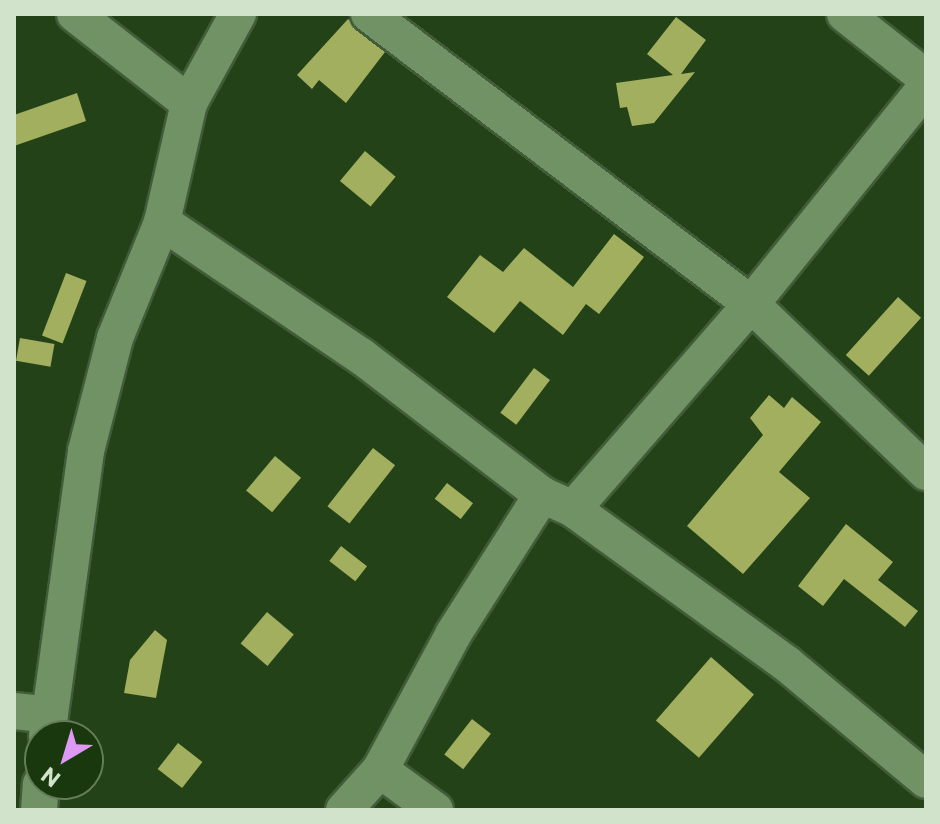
<!DOCTYPE html>
<style>
body{margin:0}
#map{position:relative;width:940px;height:824px;overflow:hidden;background:#244218;font-family:Commissioner,sans-serif}
div>[style]{position:absolute}
.building>*{inset:0;background:#a1af5e;transform-origin:0 0}
.roads{filter:drop-shadow(2px 0 #425c39) drop-shadow(-2px 0 #425c39) drop-shadow(0 2px #425c39) drop-shadow(0 -2px #425c39)}
.minor>*{height:36px;margin:-18px;padding:0 18px;transform-origin:18px;border-radius:18px;background:#709264}
span{translate:-50% -50%;white-space:nowrap;text-align:center;line-height:1.15;-webkit-text-stroke:8px #1a380d;paint-order:stroke}
.frame{position:absolute;inset:0;border:16px solid #d1e3ca;pointer-events:none}
.north{position:absolute;left:24px;top:720px;width:80px;height:80px;box-sizing:border-box;background:#1a380d;border:2px solid #637c59;border-radius:50%;rotate:218deg;font-size:22px;font-weight:700;line-height:32px;text-align:center;color:#d1e3ca}
.north::after{content:'';display:block;margin:auto;width:28px;height:36px;background:#dd99f3;clip-path:polygon(50% 0,100% 100%,50% 72%,0 100%)}
</style>
<div id="map">
<div class="building">
<i style="clip-path:polygon(676px 17px,706px 40px,681px 74px,695px 72px,654px 123px,632px 126px,627px 107px,620px 108px,616px 83px,673px 75px,647px 54px)"></i>
<i style="clip-path:polygon(348px 19px,385px 52px,346px 103px,319px 80px,312px 89px,297px 75px)"></i>
<i style="clip-path:polygon(77px 93px,86px 121px,14px 146px,14px 115px)"></i>
<i style="left:365px;top:151px;width:40px;height:39px;rotate:40deg"></i>
<i style="clip-path:polygon(614px 234px,644px 257px,599px 314px,586px 304px,563px 335px,520px 301px,494px 333px,447px 297px,480px 255px,503px 272px,524px 248px,573px 287px)"></i>
<i style="left:66px;top:273px;width:22px;height:67px;rotate:21deg"></i>
<i style="left:898px;top:297px;width:31px;height:78px;rotate:42deg"></i>
<i style="left:20px;top:338px;width:35px;height:23px;rotate:10deg"></i>
<i style="left:534px;top:368px;width:20px;height:56px;rotate:37deg"></i>
<i style="clip-path:polygon(769px 395px,784px 408px,792px 397px,821px 422px,779px 472px,810px 498px,743px 574px,687px 526px,763px 435px,750px 418px)"></i>
<i style="left:373px;top:448px;width:28px;height:74px;rotate:38deg"></i>
<i style="left:275px;top:456px;width:34px;height:45px;rotate:40deg"></i>
<i style="left:447px;top:483px;width:33px;height:20px;rotate:38deg"></i>
<i style="clip-path:polygon(846px 524px,893px 562px,878px 580px,918px 611px,905px 627px,844px 579px,823px 606px,798px 586px)"></i>
<i style="left:341px;top:546px;width:33px;height:19px;rotate:38deg"></i>
<i style="left:267px;top:612px;width:35px;height:41px;rotate:40deg"></i>
<i style="clip-path:polygon(155px 630px,167px 640px,156px 698px,124px 693px,130px 660px)"></i>
<i style="left:711px;top:657px;width:57px;height:84px;rotate:41deg"></i>
<i style="left:472px;top:719px;width:24px;height:45px;rotate:38deg"></i>
<i style="left:178px;top:743px;width:31px;height:33px;rotate:38deg"></i>
</div>
<div class="roads">
<div class="minor">
<i style="left:75px;top:14px;width:145px;rotate:38deg"></i>
<i style="left:369px;top:14px;width:480px;rotate:37.2deg"></i>
<i style="left:751px;top:304px;width:243px;rotate:43.8deg"></i>
<i style="left:845px;top:14px;width:103px;rotate:38.3deg"></i>
<i style="left:162px;top:222px;width:240px;rotate:34deg"></i>
<i style="left:361px;top:356px;width:228px;rotate:37.5deg"></i>
<i style="left:542px;top:495px;width:34px;rotate:24deg"></i>
<i style="left:573px;top:509px;width:264px;rotate:35.9deg"></i>
<i style="left:787px;top:664px;width:181px;rotate:39.8deg"></i>
<i style="left:573px;top:509px;width:271px;rotate:-49deg"></i>
<i style="left:751px;top:304px;width:279px;rotate:-51.1deg"></i>
<i style="left:14px;top:711px;width:36px;rotate:6deg"></i>
<i style="left:47px;top:736px;width:288px;rotate:-82.2deg"></i>
<i style="left:86px;top:451px;width:117px;rotate:-75.6deg"></i>
<i style="left:115px;top:338px;width:125px;rotate:-67.9deg"></i>
<i style="left:162px;top:222px;width:122px;rotate:-77.2deg"></i>
<i style="left:189px;top:103px;width:102px;rotate:-61.2deg"></i>
<i style="left:380px;top:770px;width:68px;rotate:36deg"></i>
<i style="left:39px;top:810px;width:26px;rotate:-86deg"></i>
<i style="left:344px;top:810px;width:54px;rotate:-48deg"></i>
<i style="left:380px;top:770px;width:156px;rotate:-61.6deg"></i>
<i style="left:454px;top:633px;width:164px;rotate:-57.5deg"></i>
</div>
</div>
<div class="frame"></div>
<div class="north">N</div>
</div>
